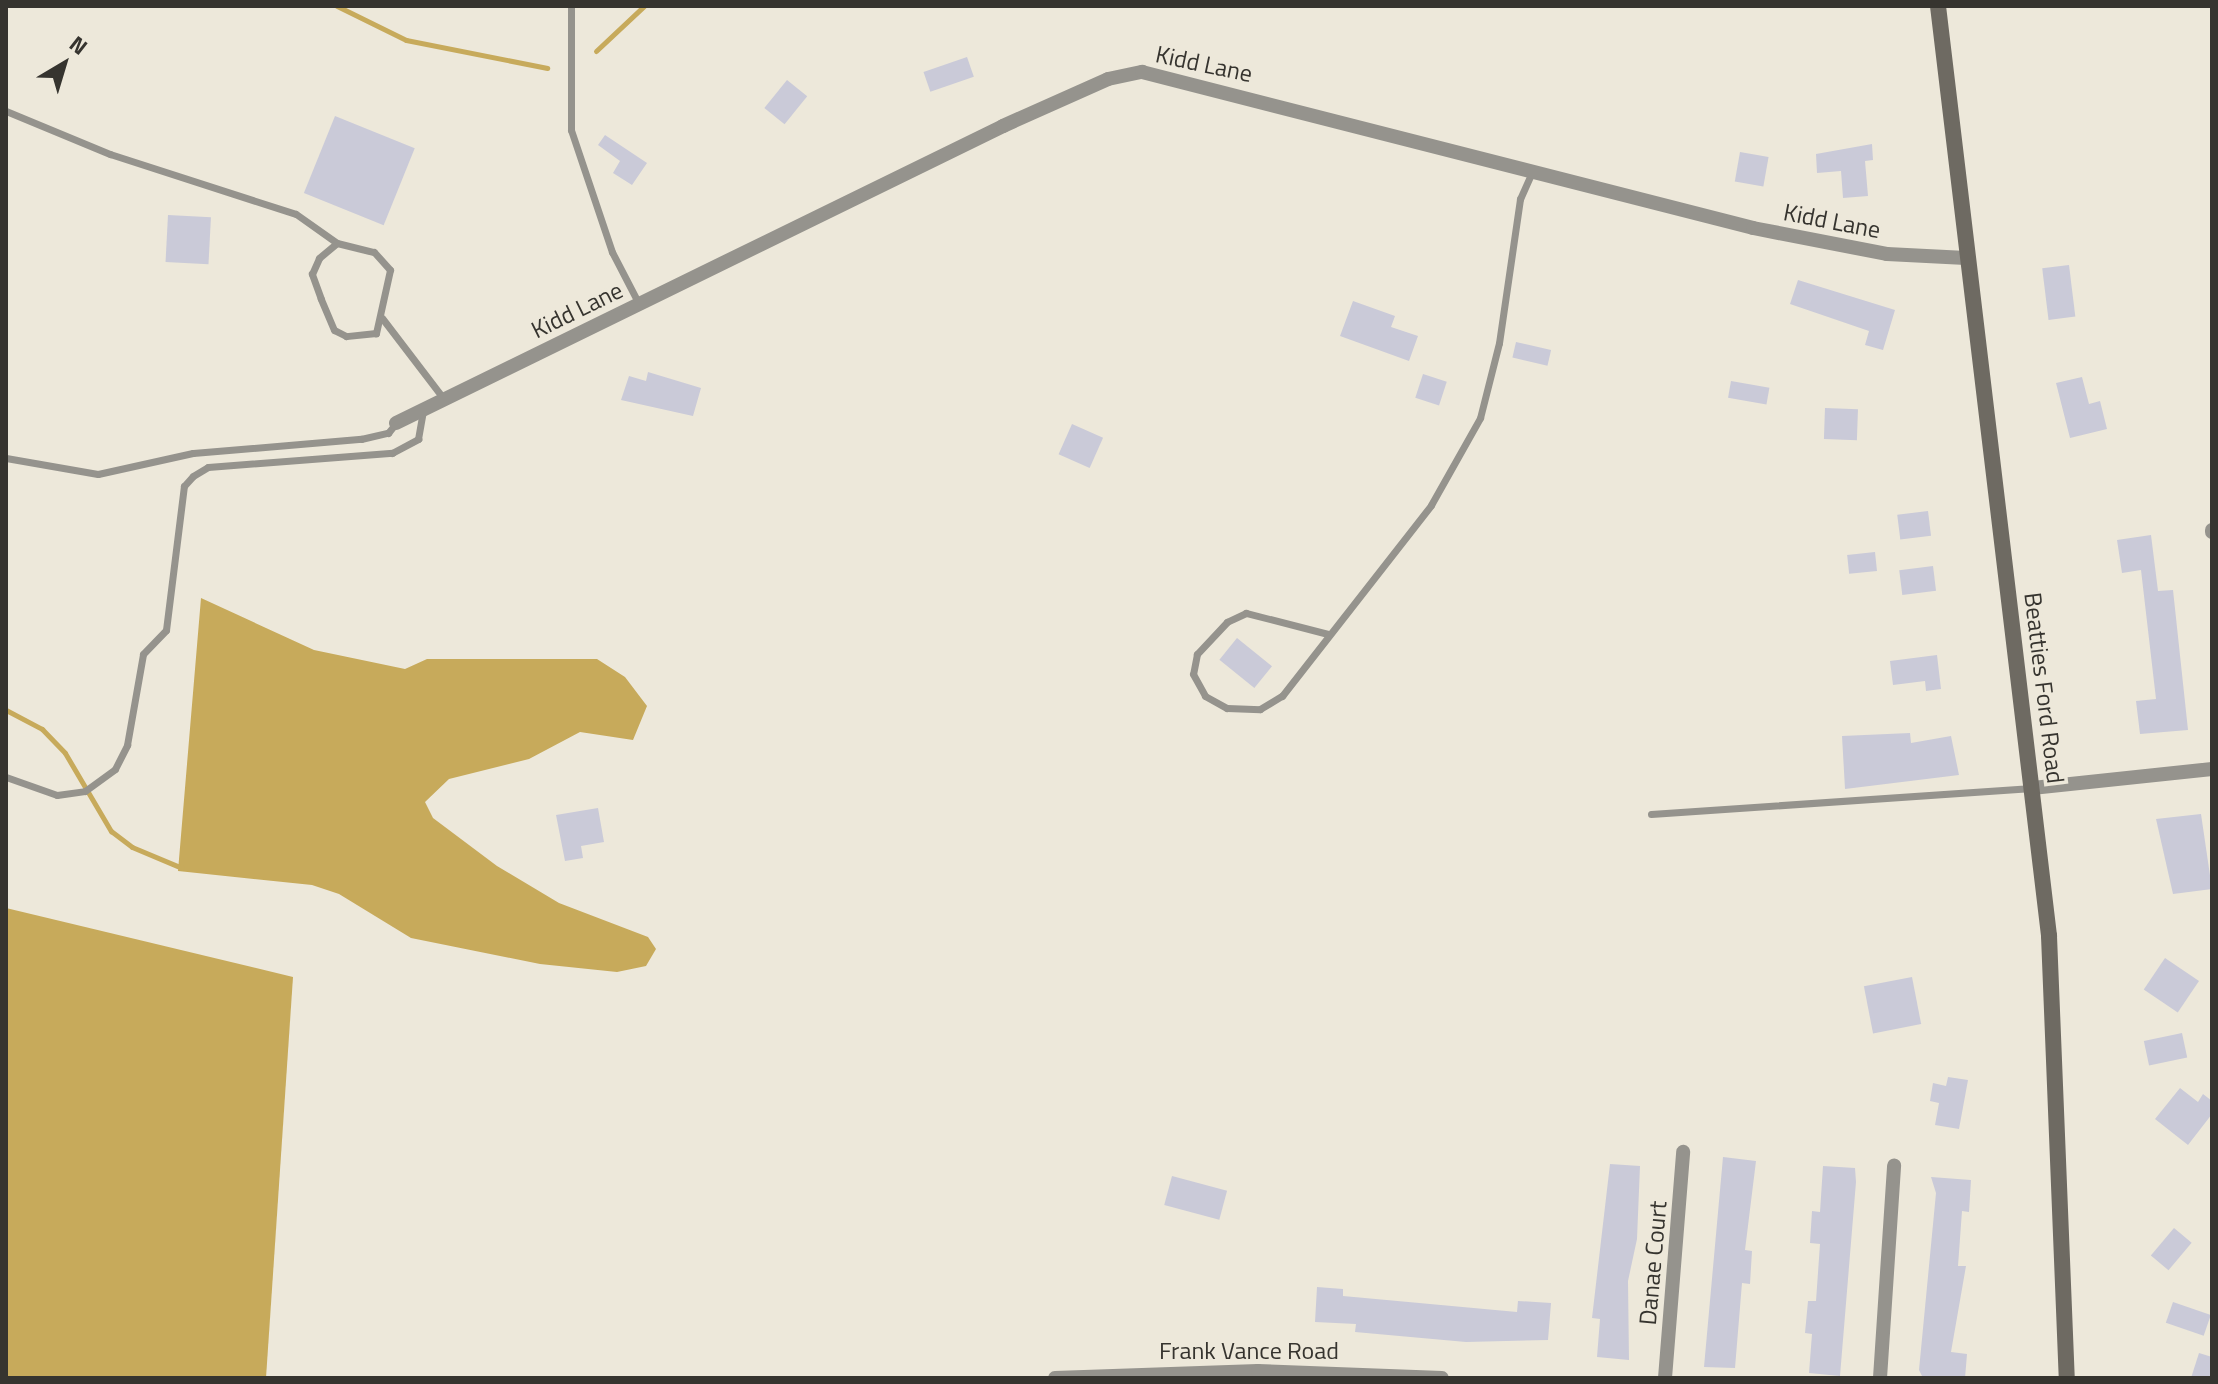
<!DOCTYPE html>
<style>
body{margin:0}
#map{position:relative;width:2218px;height:1384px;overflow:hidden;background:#ede8da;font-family:"Titillium Web",sans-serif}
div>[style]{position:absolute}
.forest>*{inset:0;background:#c7aa5b}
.stream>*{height:5px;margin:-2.5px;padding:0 2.5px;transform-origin:2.5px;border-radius:2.5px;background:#c7aa5b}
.building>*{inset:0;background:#cacad8;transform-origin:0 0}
.lane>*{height:7px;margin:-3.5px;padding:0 3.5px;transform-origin:3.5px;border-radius:3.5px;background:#95938d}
.street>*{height:14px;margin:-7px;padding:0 7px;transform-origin:7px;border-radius:7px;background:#95938d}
.secondary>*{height:16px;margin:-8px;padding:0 8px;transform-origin:8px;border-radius:8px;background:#6e6a62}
span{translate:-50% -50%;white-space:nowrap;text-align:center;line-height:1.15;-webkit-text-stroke:7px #ede8da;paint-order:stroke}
.street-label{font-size:24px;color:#36342f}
.frame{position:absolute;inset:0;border:8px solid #36342f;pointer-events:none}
.north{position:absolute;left:24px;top:24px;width:80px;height:80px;-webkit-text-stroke:6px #ede8da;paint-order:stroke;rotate:38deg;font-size:22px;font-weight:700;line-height:32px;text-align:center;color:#36342f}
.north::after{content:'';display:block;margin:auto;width:28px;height:36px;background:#36342f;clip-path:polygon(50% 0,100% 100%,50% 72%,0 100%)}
</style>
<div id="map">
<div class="forest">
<i style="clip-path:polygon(201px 598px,314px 650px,405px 669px,427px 659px,597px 659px,625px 677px,647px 706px,633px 740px,580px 732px,529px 759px,449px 779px,425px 802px,433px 818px,497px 866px,559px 903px,648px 937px,656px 949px,646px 966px,617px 972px,540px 964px,411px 938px,339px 894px,312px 885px,178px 871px)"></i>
<i style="clip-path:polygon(6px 908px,293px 977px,266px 1378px,6px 1378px)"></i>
</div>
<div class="stream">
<i style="left:337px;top:6px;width:77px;rotate:26.2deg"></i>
<i style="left:406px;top:40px;width:144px;rotate:11.2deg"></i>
<i style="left:596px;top:51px;width:66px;rotate:-43.2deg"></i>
<i style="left:6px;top:710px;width:41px;rotate:27.8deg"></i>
<i style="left:42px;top:729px;width:33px;rotate:46deg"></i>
<i style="left:65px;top:753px;width:91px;rotate:59.5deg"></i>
<i style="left:111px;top:831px;width:26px;rotate:37deg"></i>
<i style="left:132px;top:847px;width:54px;rotate:22.8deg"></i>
</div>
<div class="building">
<i style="left:967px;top:57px;width:21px;height:46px;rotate:71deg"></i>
<i style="left:787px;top:80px;width:26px;height:36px;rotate:39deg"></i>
<i style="left:335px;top:116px;width:86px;height:83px;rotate:22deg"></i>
<i style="clip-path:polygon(605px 135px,647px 163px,632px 185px,613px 173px,620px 161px,598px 145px)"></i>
<i style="clip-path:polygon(1872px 144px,1873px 160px,1865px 161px,1868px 196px,1843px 198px,1841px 171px,1817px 173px,1816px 154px)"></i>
<i style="left:1740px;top:152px;width:29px;height:30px;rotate:10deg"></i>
<i style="left:168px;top:215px;width:43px;height:47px;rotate:3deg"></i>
<i style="left:2069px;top:265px;width:52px;height:27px;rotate:83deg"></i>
<i style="clip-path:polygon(1798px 280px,1895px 310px,1883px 350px,1865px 345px,1869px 331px,1790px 304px)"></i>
<i style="clip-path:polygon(1353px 301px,1395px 316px,1391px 327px,1418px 336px,1409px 361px,1340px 336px)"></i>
<i style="left:1516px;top:342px;width:36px;height:16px;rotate:13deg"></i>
<i style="clip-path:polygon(648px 372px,701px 388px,693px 416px,621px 400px,629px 376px,646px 381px)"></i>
<i style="left:1423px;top:374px;width:25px;height:25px;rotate:18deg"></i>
<i style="clip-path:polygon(2082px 377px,2089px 404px,2100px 401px,2107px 429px,2070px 438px,2056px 383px)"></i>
<i style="left:1731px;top:381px;width:39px;height:17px;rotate:10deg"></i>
<i style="left:1825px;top:408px;width:33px;height:31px;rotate:2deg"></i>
<i style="left:1072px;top:424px;width:34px;height:33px;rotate:24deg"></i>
<i style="left:1928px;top:511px;width:25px;height:31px;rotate:83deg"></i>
<i style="clip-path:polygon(2151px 535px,2158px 591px,2173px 590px,2188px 730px,2140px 734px,2136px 701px,2156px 699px,2141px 570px,2122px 573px,2117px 540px)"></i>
<i style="left:1875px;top:552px;width:19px;height:28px;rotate:84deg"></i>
<i style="left:1933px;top:566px;width:25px;height:34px;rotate:83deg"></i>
<i style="left:1237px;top:638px;width:45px;height:28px;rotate:39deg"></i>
<i style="clip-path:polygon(1937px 655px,1941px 689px,1926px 691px,1925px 681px,1893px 685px,1890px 661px)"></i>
<i style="clip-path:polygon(1910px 733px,1911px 743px,1951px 736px,1959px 775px,1845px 789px,1842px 736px)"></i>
<i style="clip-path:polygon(598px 808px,604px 842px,581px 846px,583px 858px,565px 861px,556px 815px)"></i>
<i style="clip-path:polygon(2201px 814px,2212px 889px,2173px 894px,2156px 819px)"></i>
<i style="left:2165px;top:958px;width:41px;height:38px;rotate:34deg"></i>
<i style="left:1912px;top:977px;width:48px;height:49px;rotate:79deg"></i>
<i style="left:2182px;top:1033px;width:25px;height:39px;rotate:78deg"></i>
<i style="clip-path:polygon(1948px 1077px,1968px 1080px,1959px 1129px,1935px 1125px,1939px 1103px,1930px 1101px,1933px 1083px,1946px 1086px)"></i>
<i style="clip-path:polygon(2180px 1088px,2198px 1102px,2203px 1094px,2212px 1101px,2212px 1114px,2188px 1145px,2155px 1119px)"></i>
<i style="clip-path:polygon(1723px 1157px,1756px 1161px,1745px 1250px,1752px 1251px,1750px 1284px,1742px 1283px,1735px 1368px,1704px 1367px)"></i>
<i style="clip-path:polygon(1610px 1164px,1640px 1166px,1637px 1239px,1628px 1281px,1629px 1360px,1597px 1357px,1600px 1319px,1592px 1318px)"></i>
<i style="clip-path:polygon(1823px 1166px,1855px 1168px,1856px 1182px,1840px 1376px,1809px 1373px,1812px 1334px,1805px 1333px,1808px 1301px,1816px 1301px,1820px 1244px,1810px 1243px,1812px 1211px,1820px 1212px)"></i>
<i style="left:1172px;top:1176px;width:57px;height:30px;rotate:15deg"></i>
<i style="clip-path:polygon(1931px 1177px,1971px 1180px,1969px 1212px,1962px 1211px,1958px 1266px,1966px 1266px,1951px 1352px,1967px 1354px,1965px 1378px,1923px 1378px,1919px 1370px,1936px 1193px)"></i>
<i style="left:2174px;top:1228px;width:23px;height:36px;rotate:40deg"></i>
<i style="clip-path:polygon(1317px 1287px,1343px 1289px,1343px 1296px,1517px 1312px,1518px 1301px,1551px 1303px,1548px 1340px,1466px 1342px,1355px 1332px,1356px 1324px,1315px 1322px)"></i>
<i style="left:2173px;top:1302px;width:40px;height:22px;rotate:19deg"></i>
<i style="clip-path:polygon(2199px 1353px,2212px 1357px,2212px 1378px,2191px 1378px)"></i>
</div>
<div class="lane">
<i style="left:571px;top:6px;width:124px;rotate:90deg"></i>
<i style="left:571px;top:130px;width:129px;rotate:71.4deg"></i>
<i style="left:612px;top:252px;width:59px;rotate:62.6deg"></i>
<i style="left:6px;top:111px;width:113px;rotate:22.5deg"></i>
<i style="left:110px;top:154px;width:195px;rotate:17.9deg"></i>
<i style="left:296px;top:214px;width:50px;rotate:35.3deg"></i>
<i style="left:337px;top:243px;width:38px;rotate:14deg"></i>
<i style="left:374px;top:252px;width:24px;rotate:48deg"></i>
<i style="left:390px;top:270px;width:65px;rotate:102.5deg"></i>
<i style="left:376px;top:333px;width:30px;rotate:174deg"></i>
<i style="left:346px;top:336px;width:13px;rotate:-153deg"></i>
<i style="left:334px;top:330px;width:34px;rotate:-113deg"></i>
<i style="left:321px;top:299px;width:27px;rotate:-110deg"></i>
<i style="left:312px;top:274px;width:17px;rotate:-66deg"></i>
<i style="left:319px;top:258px;width:23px;rotate:-40deg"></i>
<i style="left:382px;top:318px;width:102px;rotate:52.6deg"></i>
<i style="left:6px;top:458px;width:93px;rotate:9.9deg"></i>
<i style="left:98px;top:474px;width:97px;rotate:-12.5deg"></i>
<i style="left:193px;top:453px;width:169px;rotate:-4.8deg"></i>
<i style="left:361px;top:439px;width:28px;rotate:-13deg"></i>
<i style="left:388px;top:433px;width:13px;rotate:-51deg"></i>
<i style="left:1328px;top:634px;width:85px;rotate:-165.6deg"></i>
<i style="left:1246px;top:613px;width:21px;rotate:155deg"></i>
<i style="left:1227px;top:622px;width:44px;rotate:133.2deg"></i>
<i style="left:1197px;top:654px;width:20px;rotate:101deg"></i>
<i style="left:1193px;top:674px;width:25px;rotate:61deg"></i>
<i style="left:1205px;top:696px;width:25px;rotate:29deg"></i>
<i style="left:1227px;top:708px;width:33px;rotate:2deg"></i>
<i style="left:1260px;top:709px;width:26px;rotate:-31deg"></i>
<i style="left:1282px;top:696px;width:242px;rotate:-52deg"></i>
<i style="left:1431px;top:505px;width:100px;rotate:-60.6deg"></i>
<i style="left:1480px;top:418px;width:77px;rotate:-75.8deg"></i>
<i style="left:1499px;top:343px;width:146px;rotate:-81.7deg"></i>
<i style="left:1520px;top:199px;width:30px;rotate:-66deg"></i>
<i style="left:6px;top:777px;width:54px;rotate:19.4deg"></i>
<i style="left:57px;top:795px;width:28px;rotate:-8deg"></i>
<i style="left:85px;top:791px;width:37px;rotate:-36deg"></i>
<i style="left:115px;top:769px;width:27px;rotate:-63deg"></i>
<i style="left:127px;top:745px;width:92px;rotate:-80deg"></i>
<i style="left:143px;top:654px;width:33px;rotate:-46deg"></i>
<i style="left:166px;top:630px;width:145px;rotate:-82.9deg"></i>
<i style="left:184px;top:486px;width:13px;rotate:-48deg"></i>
<i style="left:193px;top:476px;width:17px;rotate:-31deg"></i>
<i style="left:208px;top:467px;width:185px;rotate:-4.4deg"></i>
<i style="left:392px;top:453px;width:30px;rotate:-28deg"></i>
<i style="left:418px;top:439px;width:27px;rotate:-80deg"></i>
<i style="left:1651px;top:814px;width:382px;rotate:-3.9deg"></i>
</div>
<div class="street">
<i style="left:396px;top:423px;width:676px;rotate:-26.07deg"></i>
<i style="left:1003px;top:126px;width:115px;rotate:-24.1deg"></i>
<i style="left:1108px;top:79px;width:35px;rotate:-12deg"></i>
<i style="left:1142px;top:72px;width:631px;rotate:14.32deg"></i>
<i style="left:1753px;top:228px;width:136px;rotate:11deg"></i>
<i style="left:1887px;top:254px;width:79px;rotate:2.9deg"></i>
<i style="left:2212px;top:530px;width:2px;rotate:90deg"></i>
<i style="left:2032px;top:788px;width:181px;rotate:-6deg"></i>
<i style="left:1055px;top:1378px;width:203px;rotate:-2deg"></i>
<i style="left:1258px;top:1371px;width:184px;rotate:2.2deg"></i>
<i style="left:1665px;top:1378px;width:227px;rotate:-85.4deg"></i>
<i style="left:1880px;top:1378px;width:213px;rotate:-86.2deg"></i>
</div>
<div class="secondary">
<i style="left:1938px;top:6px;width:937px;rotate:83.19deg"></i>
<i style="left:2049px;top:936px;width:442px;rotate:87.7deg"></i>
</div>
<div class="street-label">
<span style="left:1204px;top:64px;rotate:12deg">Kidd Lane</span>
<span style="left:1832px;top:221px;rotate:11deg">Kidd Lane</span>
<span style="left:577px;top:310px;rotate:-26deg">Kidd Lane</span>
<span style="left:2044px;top:688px;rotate:83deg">Beatties Ford Road</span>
<span style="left:1653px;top:1263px;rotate:-85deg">Danae Court</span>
<span style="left:1249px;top:1351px">Frank Vance Road</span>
</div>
<div class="frame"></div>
<div class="north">N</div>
</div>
